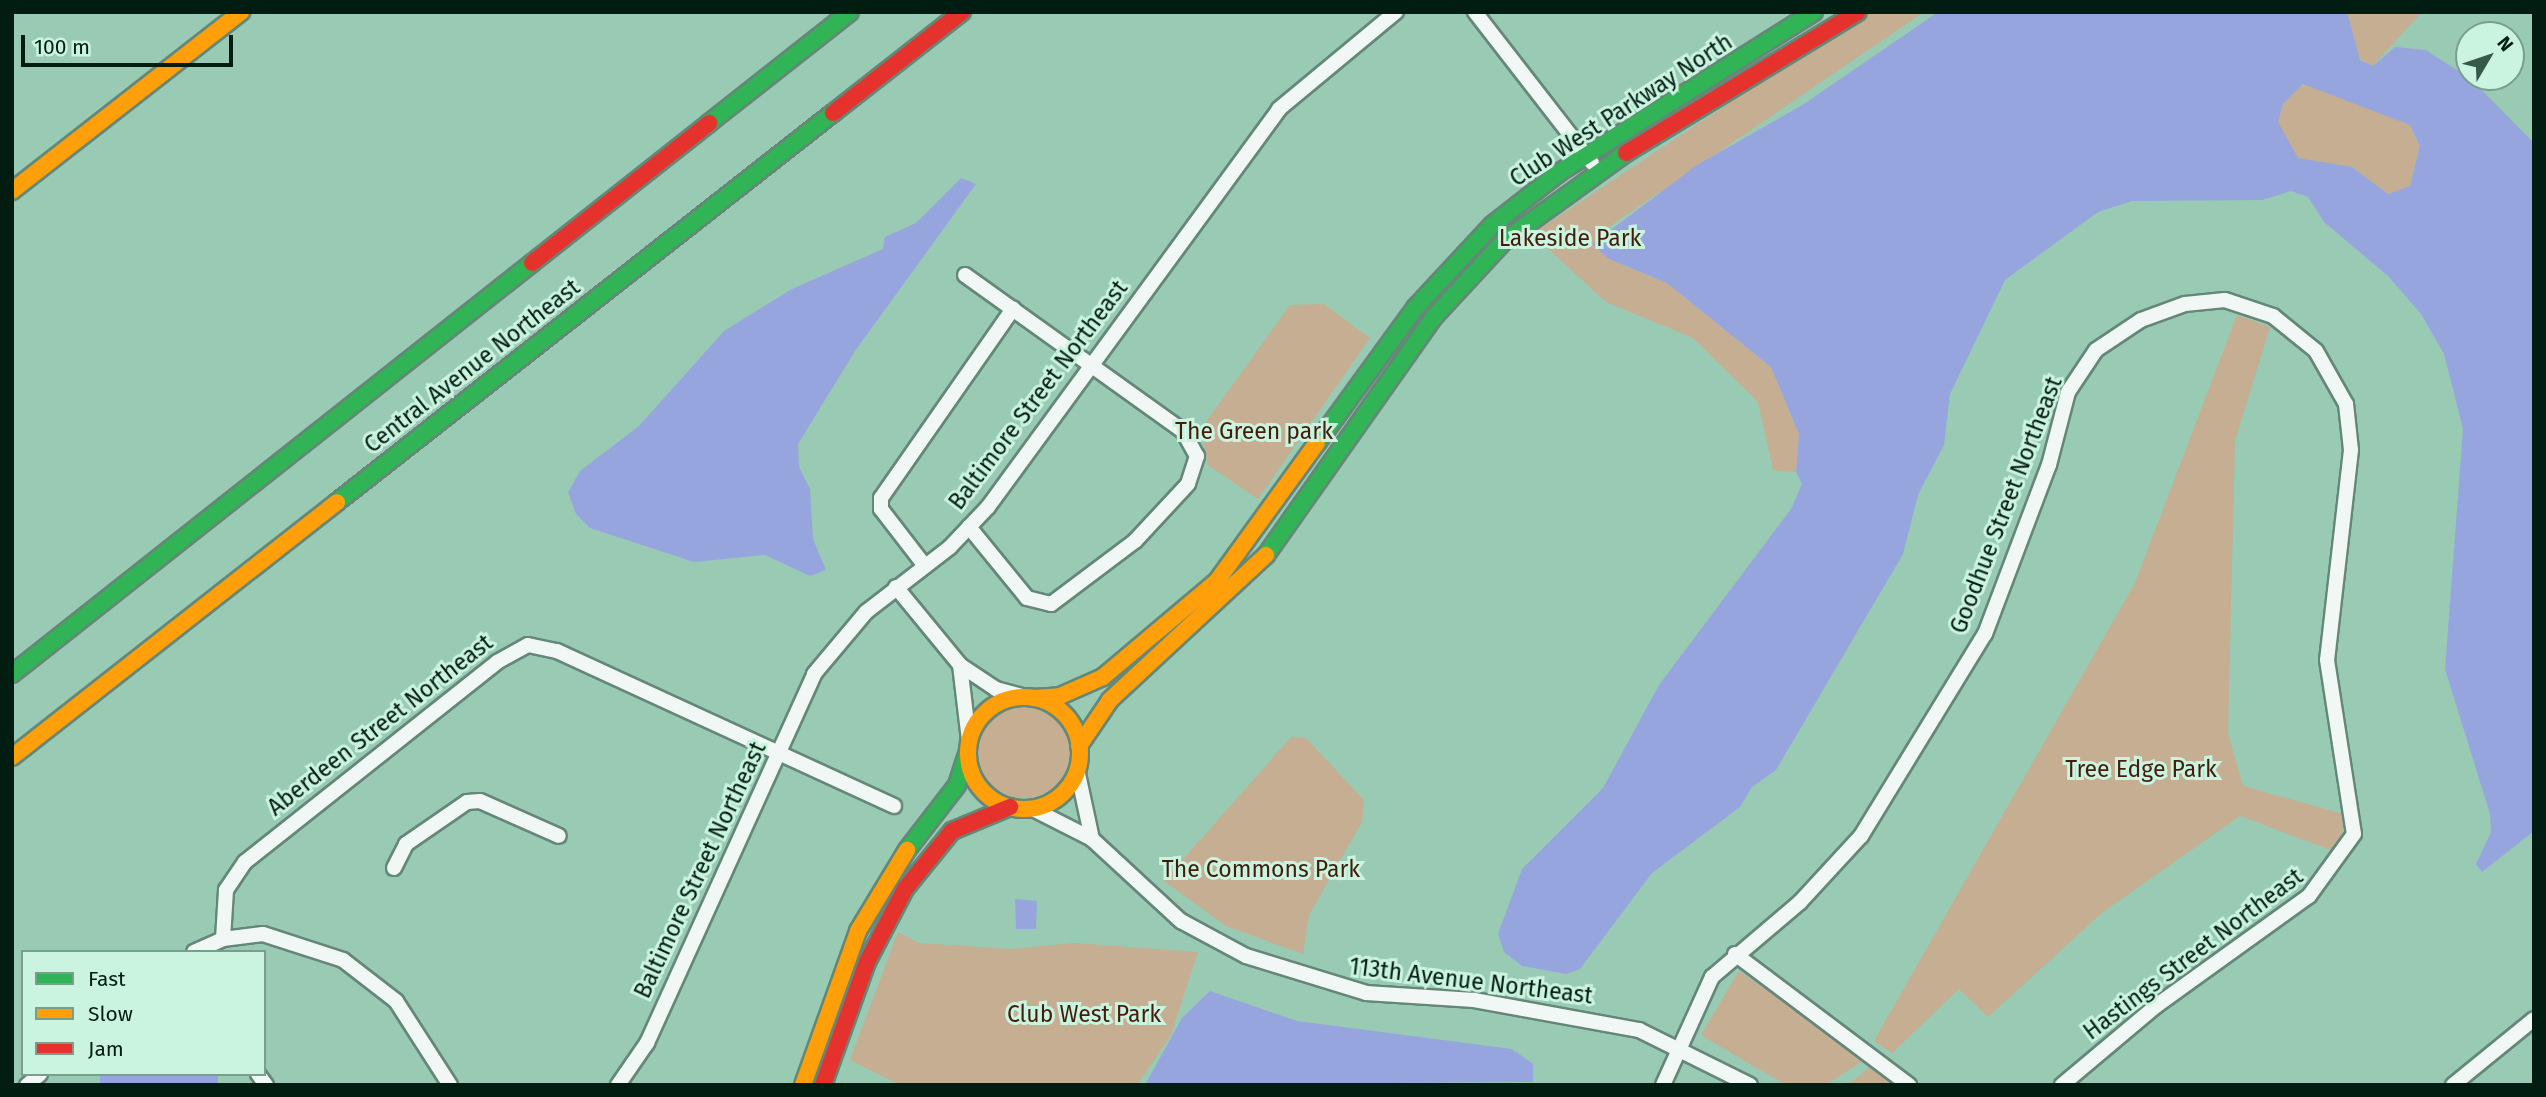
<!DOCTYPE html>
<style>
body{margin:0}
#map{position:relative;width:2546px;height:1097px;overflow:hidden;background:#99cab3;font-family:"Fira Sans",sans-serif}
div>[style]{position:absolute}
.green>*{inset:0;background:#c5ae91}
.round{border-radius:50%}
.water>*{inset:0;background:#97a5de;transform-origin:0 0}
.roads{filter:drop-shadow(2px 0 #648778) drop-shadow(-2px 0 #648778) drop-shadow(0 2px #648778) drop-shadow(0 -2px #648778)}
.street>*{height:14px;margin:-7px;padding:0 7px;transform-origin:7px;border-radius:7px;background:#f0f7f4}
.fast>*{height:16px;margin:-8px;padding:0 8px;transform-origin:8px;border-radius:8px;background:#30b455}
.slow>*{height:16px;margin:-8px;padding:0 8px;transform-origin:8px;border-radius:8px;background:#ff9f0a}
.slow>.ring{margin:-8px;padding:0;box-sizing:content-box;background:none;border:16px solid #ff9f0a;border-radius:50%}
.jam>*{height:16px;margin:-8px;padding:0 8px;transform-origin:8px;border-radius:8px;background:#e5322d}
span{translate:-50% -50%;white-space:nowrap;text-align:center;line-height:1.15;-webkit-text-stroke:6px #caf4df;paint-order:stroke}
.street-label{font-size:23px;color:#011c11}
.park-label{font-size:23px;color:#431d0c}
.frame{position:absolute;inset:0;border:14px solid #011c11;pointer-events:none}
.legend{position:absolute;left:21px;top:950px;width:245px;height:126px;box-sizing:border-box;background:#caf4df;border:2px solid #7a9e8d;margin:0;padding:9px 12px;list-style:none;font-size:21px;color:#011c11}
.legend li{display:flex;align-items:center;gap:14px;height:35px}
.legend b{width:35px;border:2px solid #7a9e8d}
.north{position:absolute;left:2455px;top:21px;width:70px;height:70px;box-sizing:border-box;background:#caf4df;border:2px solid #7a9e8d;border-radius:50%;rotate:51deg;font-size:19px;font-weight:700;line-height:28px;text-align:center;color:#011c11}
.north::after{content:'';display:block;margin:auto;width:24px;height:32px;background:#36594a;clip-path:polygon(50% 0,100% 100%,50% 72%,0 100%)}
.scale{position:absolute;left:21px;top:35px;width:212px;height:32px;box-sizing:border-box;border:4px solid #011c11;border-top:0;padding-left:9px;font-size:21px;line-height:24px;white-space:nowrap;color:#011c11;-webkit-text-stroke:5px #caf4df;paint-order:stroke}
</style>
<div id="map">
<div class="green">
<i style="clip-path:polygon(1866px 12px,1924px 12px,1597px 235px,1609px 259px,1667px 283px,1771px 367px,1799px 434px,1796px 472px,1773px 470px,1758px 402px,1693px 338px,1606px 302px,1532px 234px)"></i>
<i style="clip-path:polygon(2347px 12px,2422px 12px,2373px 66px,2360px 59px)"></i>
<i style="clip-path:polygon(2314px 84px,2410px 125px,2420px 146px,2410px 186px,2388px 194px,2352px 167px,2298px 158px,2288px 148px,2278px 122px,2283px 104px,2296px 87px)"></i>
<i style="clip-path:polygon(1324px 304px,1370px 338px,1258px 499px,1208px 465px,1201px 429px,1290px 305px)"></i>
<i style="clip-path:polygon(2237px 315px,2270px 327px,2235px 441px,2228px 733px,2243px 786px,2347px 815px,2336px 852px,2240px 816px,2103px 912px,1988px 1017px,1959px 989px,1892px 1053px,1874px 1041px,2135px 583px)"></i>
<i class="round" style="left:977px;top:704px;width:94px;height:94px"></i>
<i style="clip-path:polygon(1291px 737px,1306px 738px,1364px 800px,1362px 822px,1309px 915px,1303px 954px,1226px 926px,1164px 881px)"></i>
<i style="clip-path:polygon(898px 932px,919px 943px,1011px 949px,1074px 943px,1198px 952px,1171px 1035px,1137px 1085px,900px 1085px,850px 1060px)"></i>
<i style="clip-path:polygon(1739px 971px,1868px 1058px,1825px 1085px,1786px 1085px,1701px 1035px)"></i>
<i style="clip-path:polygon(1873px 1065px,1893px 1085px,1848px 1085px)"></i>
</div>
<div class="water">
<i style="clip-path:polygon(evenodd,1938px 12px,2347px 12px,2360px 60px,2373px 66px,2395px 47px,2426px 50px,2472px 80px,2534px 143px,2534px 831px,2482px 872px,2476px 864px,2491px 832px,2490px 814px,2445px 669px,2463px 429px,2444px 354px,2421px 314px,2388px 276px,2324px 222px,2308px 197px,2291px 191px,2262px 200px,2132px 201px,2098px 212px,2005px 280px,1950px 394px,1944px 445px,1918px 495px,1903px 554px,1776px 770px,1752px 787px,1740px 807px,1652px 873px,1580px 969px,1566px 974px,1522px 966px,1504px 952px,1498px 934px,1522px 869px,1603px 788px,1659px 685px,1791px 509px,1802px 484px,1796px 472px,1799px 434px,1771px 367px,1667px 283px,1609px 259px,1592px 244px,1697px 165px,1804px 104px,1938px 12px,2303px 84px,2410px 125px,2420px 146px,2410px 186px,2388px 194px,2352px 167px,2298px 158px,2278px 122px,2283px 104px,2303px 84px)"></i>
<i style="clip-path:polygon(961px 178px,976px 184px,855px 351px,798px 444px,799px 467px,810px 489px,813px 539px,826px 570px,810px 576px,765px 555px,694px 562px,590px 528px,576px 514px,568px 492px,580px 471px,639px 426px,724px 331px,792px 289px,883px 249px,885px 237px,916px 223px)"></i>
<i style="clip-path:polygon(1015px 899px,1037px 901px,1036px 929px,1016px 929px)"></i>
<i style="clip-path:polygon(1210px 991px,1297px 1021px,1512px 1049px,1533px 1064px,1533px 1082px,1145px 1085px,1182px 1018px)"></i>
<i style="left:100px;top:1074px;width:118px;height:13px"></i>
</div>
<div class="roads">
<div class="street">
<i style="left:1475px;top:12px;width:191px;rotate:52.2deg"></i>
<i style="left:965px;top:275px;width:268px;rotate:35.6deg"></i>
<i style="left:1183px;top:431px;width:29px;rotate:61deg"></i>
<i style="left:1197px;top:456px;width:29px;rotate:108deg"></i>
<i style="left:1188px;top:484px;width:78px;rotate:132.9deg"></i>
<i style="left:1135px;top:541px;width:105px;rotate:143.1deg"></i>
<i style="left:1051px;top:604px;width:25px;rotate:-166deg"></i>
<i style="left:1027px;top:598px;width:92px;rotate:-129.2deg"></i>
<i style="left:925px;top:566px;width:72px;rotate:-127.7deg"></i>
<i style="left:881px;top:509px;width:11px;rotate:-90deg"></i>
<i style="left:881px;top:498px;width:231px;rotate:-55.1deg"></i>
<i style="left:896px;top:587px;width:101px;rotate:50.6deg"></i>
<i style="left:960px;top:665px;width:43px;rotate:33.7deg"></i>
<i style="left:996px;top:689px;width:31px;rotate:15deg"></i>
<i style="left:960px;top:665px;width:77px;rotate:83.2deg"></i>
<i style="left:1077px;top:769px;width:72px;rotate:77.9deg"></i>
<i style="left:1031px;top:808px;width:68px;rotate:26.9deg"></i>
<i style="left:1092px;top:839px;width:121px;rotate:42.7deg"></i>
<i style="left:1181px;top:921px;width:74px;rotate:28.3deg"></i>
<i style="left:1246px;top:956px;width:126px;rotate:17.1deg"></i>
<i style="left:1366px;top:993px;width:108px;rotate:3.7deg"></i>
<i style="left:1474px;top:1000px;width:168px;rotate:10.3deg"></i>
<i style="left:1639px;top:1030px;width:124px;rotate:26.4deg"></i>
<i style="left:394px;top:868px;width:27px;rotate:-63deg"></i>
<i style="left:406px;top:844px;width:74px;rotate:-34.5deg"></i>
<i style="left:467px;top:802px;width:13px;rotate:-4deg"></i>
<i style="left:480px;top:801px;width:86px;rotate:23.9deg"></i>
<i style="left:223px;top:939px;width:49px;rotate:-86.5deg"></i>
<i style="left:226px;top:890px;width:34px;rotate:-56deg"></i>
<i style="left:245px;top:862px;width:322px;rotate:-38.4deg"></i>
<i style="left:497px;top:662px;width:35px;rotate:-29deg"></i>
<i style="left:528px;top:645px;width:30px;rotate:12deg"></i>
<i style="left:557px;top:651px;width:371px;rotate:24.7deg"></i>
<i style="left:194px;top:952px;width:32px;rotate:-24deg"></i>
<i style="left:223px;top:939px;width:40px;rotate:-7.1deg"></i>
<i style="left:263px;top:934px;width:84px;rotate:18deg"></i>
<i style="left:343px;top:960px;width:67px;rotate:37.7deg"></i>
<i style="left:396px;top:1001px;width:100px;rotate:57.3deg"></i>
<i style="left:1735px;top:954px;width:218px;rotate:37deg"></i>
<i style="left:258px;top:1074px;width:14px;rotate:54deg"></i>
<i style="left:27px;top:1085px;width:17px;rotate:-40deg"></i>
<i style="left:618px;top:1085px;width:51px;rotate:-55.4deg"></i>
<i style="left:647px;top:1043px;width:405px;rotate:-65.6deg"></i>
<i style="left:814px;top:674px;width:81px;rotate:-50deg"></i>
<i style="left:866px;top:612px;width:106px;rotate:-37.7deg"></i>
<i style="left:950px;top:547px;width:55px;rotate:-46.5deg"></i>
<i style="left:988px;top:507px;width:493px;rotate:-53.8deg"></i>
<i style="left:1279px;top:109px;width:152px;rotate:-39.7deg"></i>
<i style="left:1663px;top:1085px;width:119px;rotate:-65.6deg"></i>
<i style="left:1712px;top:977px;width:116px;rotate:-40.4deg"></i>
<i style="left:1800px;top:902px;width:90px;rotate:-47.3deg"></i>
<i style="left:1861px;top:836px;width:237px;rotate:-58.5deg"></i>
<i style="left:1985px;top:634px;width:181px;rotate:-69.3deg"></i>
<i style="left:2049px;top:465px;width:75px;rotate:-75.4deg"></i>
<i style="left:2068px;top:392px;width:50px;rotate:-56.3deg"></i>
<i style="left:2096px;top:350px;width:54px;rotate:-33.7deg"></i>
<i style="left:2141px;top:320px;width:47px;rotate:-20deg"></i>
<i style="left:2185px;top:304px;width:40px;rotate:-5.7deg"></i>
<i style="left:2225px;top:300px;width:51px;rotate:18.4deg"></i>
<i style="left:2273px;top:316px;width:55px;rotate:39.1deg"></i>
<i style="left:2316px;top:351px;width:61px;rotate:60.5deg"></i>
<i style="left:2346px;top:404px;width:46px;rotate:83.8deg"></i>
<i style="left:2351px;top:450px;width:211px;rotate:96.5deg"></i>
<i style="left:2327px;top:660px;width:176px;rotate:81.2deg"></i>
<i style="left:2354px;top:834px;width:77px;rotate:126deg"></i>
<i style="left:2309px;top:896px;width:188px;rotate:144.3deg"></i>
<i style="left:2156px;top:1006px;width:123px;rotate:140deg"></i>
<i style="left:2453px;top:1085px;width:104px;rotate:-39.2deg"></i>
</div>
<div class="fast">
<i style="left:709px;top:123px;width:179px;rotate:-38.2deg"></i>
<i style="left:1317px;top:443px;width:167px;rotate:-54deg"></i>
<i style="left:1415px;top:308px;width:113px;rotate:-47.1deg"></i>
<i style="left:1492px;top:225px;width:86px;rotate:-37.9deg"></i>
<i style="left:1560px;top:172px;width:300px;rotate:-32.2deg"></i>
<i style="left:337px;top:502px;width:630px;rotate:-38.11deg"></i>
<i style="left:1266px;top:555px;width:290px;rotate:-54.8deg"></i>
<i style="left:1433px;top:318px;width:105px;rotate:-47.3deg"></i>
<i style="left:1504px;top:241px;width:150px;rotate:-35.8deg"></i>
<i style="left:12px;top:674px;width:663px;rotate:-38.32deg"></i>
<i style="left:907px;top:850px;width:82px;rotate:-52.4deg"></i>
<i style="left:957px;top:785px;width:35px;rotate:-72deg"></i>
</div>
<div class="slow">
<i style="left:12px;top:191px;width:291px;rotate:-38deg"></i>
<i class="ring" style="left:968px;top:697px;width:96px;height:96px"></i>
<i style="left:1033px;top:698px;width:27px;rotate:-4deg"></i>
<i style="left:1060px;top:696px;width:47px;rotate:-23.8deg"></i>
<i style="left:1103px;top:677px;width:149px;rotate:-40.1deg"></i>
<i style="left:1217px;top:581px;width:170px;rotate:-54.1deg"></i>
<i style="left:1079px;top:746px;width:55px;rotate:-56deg"></i>
<i style="left:1110px;top:700px;width:213px;rotate:-42.9deg"></i>
<i style="left:12px;top:757px;width:413px;rotate:-38.1deg"></i>
<i style="left:803px;top:1085px;width:164px;rotate:-70.3deg"></i>
<i style="left:858px;top:931px;width:95px;rotate:-58.8deg"></i>
</div>
<div class="jam">
<i style="left:833px;top:113px;width:164px;rotate:-38.1deg"></i>
<i style="left:1626px;top:153px;width:271px;rotate:-31.3deg"></i>
<i style="left:532px;top:263px;width:226px;rotate:-38.3deg"></i>
<i style="left:823px;top:1085px;width:131px;rotate:-70.3deg"></i>
<i style="left:867px;top:962px;width:82px;rotate:-62.5deg"></i>
<i style="left:905px;top:889px;width:75px;rotate:-51deg"></i>
<i style="left:952px;top:831px;width:63px;rotate:-22.5deg"></i>
</div>
</div>
<div class="street-label">
<span style="left:1621px;top:110px;rotate:-33deg">Club West Parkway North</span>
<span style="left:472px;top:366px;rotate:-38deg">Central Avenue Northeast</span>
<span style="left:1038px;top:395px;rotate:-53deg">Baltimore Street Northeast</span>
<span style="left:2006px;top:505px;rotate:-69deg">Goodhue Street Northeast</span>
<span style="left:380px;top:725px;rotate:-38deg">Aberdeen Street Northeast</span>
<span style="left:700px;top:870px;rotate:-65deg">Baltimore Street Northeast</span>
<span style="left:2193px;top:954px;rotate:-37deg">Hastings Street Northeast</span>
<span style="left:1471px;top:981px;rotate:7deg">113th Avenue Northeast</span>
</div>
<div class="park-label">
<span style="left:1570px;top:238px">Lakeside Park</span>
<span style="left:1254px;top:431px">The Green park</span>
<span style="left:2141px;top:769px">Tree Edge Park</span>
<span style="left:1261px;top:869px">The Commons Park</span>
<span style="left:1084px;top:1014px">Club West Park</span>
</div>
<div class="frame"></div>
<ul class="legend">
<li><b style="height:9px;background:#30b455"></b>Fast</li>
<li><b style="height:9px;background:#ff9f0a"></b>Slow</li>
<li><b style="height:9px;background:#e5322d"></b>Jam</li>
</ul>
<div class="north">N</div>
<div class="scale">100 m</div>
</div>
